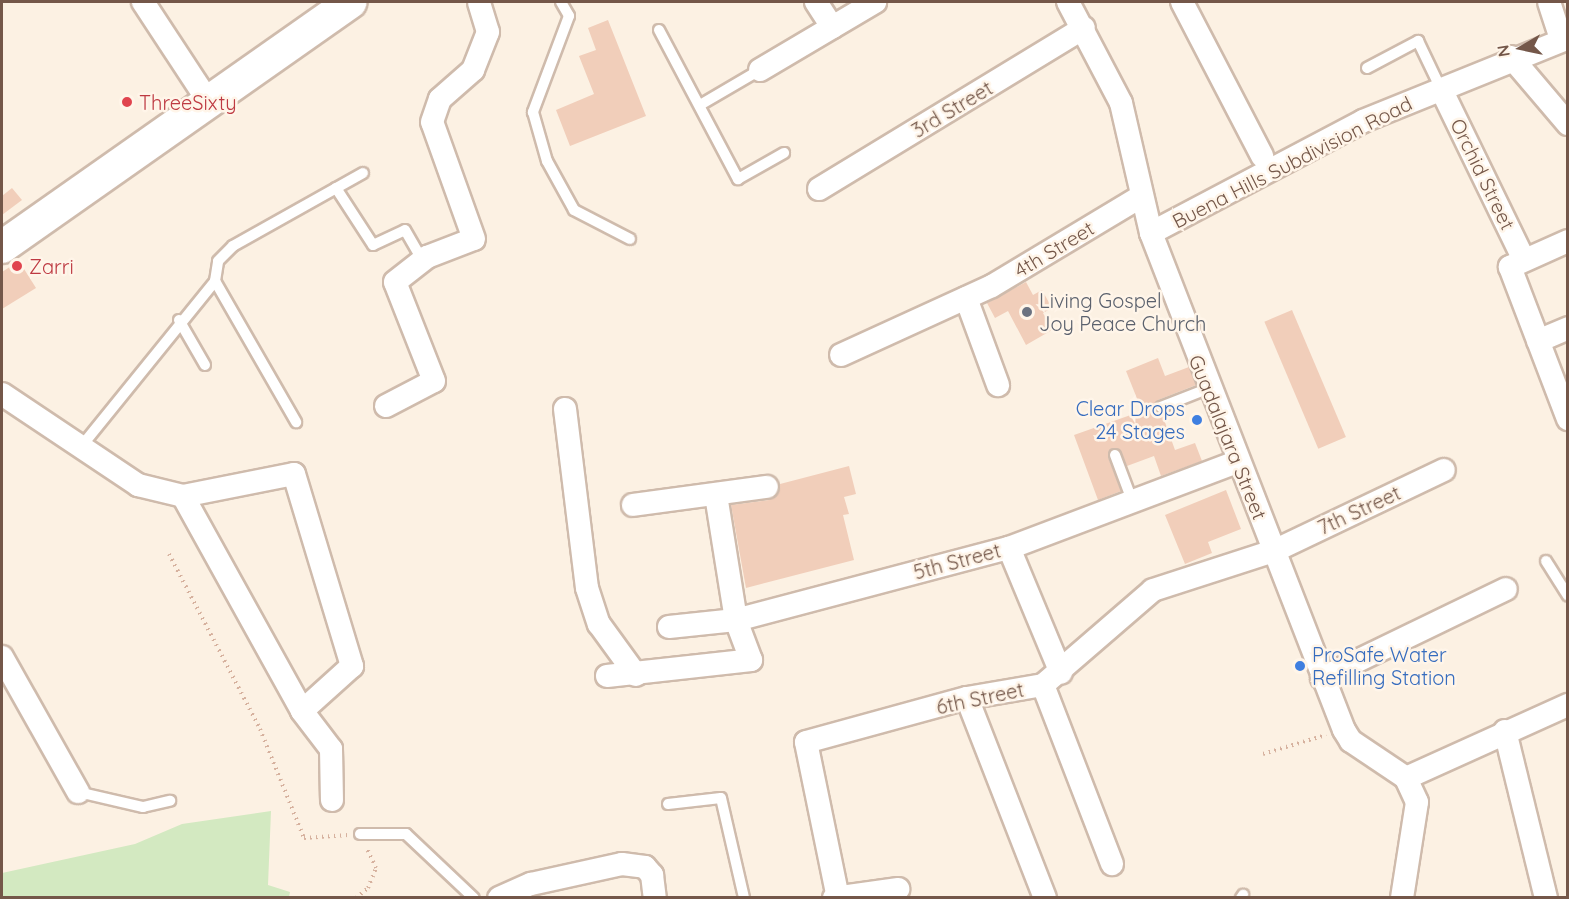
<!DOCTYPE html>
<style>
body{margin:0}
#map{position:relative;width:1569px;height:899px;overflow:hidden;background:#fcf1e3;font-family:Quicksand,sans-serif}
div>[style]{position:absolute}
.green>*{inset:0;background:#d3e9c1}
.building>*{inset:0;background:#f1ceba;transform-origin:0 0}
.path>*{height:4px;margin-top:-2px;transform-origin:0;background:repeating-linear-gradient(90deg,#d6b19e 0 1.5px,transparent 0 6px)}
.roads{filter:drop-shadow(2px 0 #cfbbac) drop-shadow(-2px 0 #cfbbac) drop-shadow(0 2px #cfbbac) drop-shadow(0 -2px #cfbbac)}
.service>*{height:10px;margin:-5px;padding:0 5px;transform-origin:5px;border-radius:5px;background:#fff}
.minor>*{height:22px;margin:-11px;padding:0 11px;transform-origin:11px;border-radius:11px;background:#fff}
.secondary>*{height:32px;margin:-16px;padding:0 16px;transform-origin:16px;border-radius:16px;background:#fff}
.dots>*{width:16px;height:16px;translate:-50% -50%;box-sizing:border-box;border:3px solid #fff5e9;border-radius:50%}
span{translate:-50% -50%;white-space:nowrap;text-align:center;line-height:1.15;-webkit-text-stroke:5px #fff5e9;paint-order:stroke}
.health-label{font-size:20px;color:#be3a42}
.left{translate:0 -50%;text-align:left}
.street-label{font-size:20px;color:#745749}
.worship-label{font-size:20px;color:#5b616d}
.shop-label{font-size:20px;color:#366cbe}
.right{translate:-100% -50%;text-align:right}
.frame{position:absolute;inset:0;border:3px solid #745749;pointer-events:none}
.north{position:absolute;left:1491px;top:18px;width:60px;height:60px;-webkit-text-stroke:4px #fff5e9;paint-order:stroke;rotate:261deg;font-size:16px;font-weight:700;line-height:24px;text-align:center;color:#745749}
.north::after{content:'';display:block;margin:auto;width:21px;height:27px;background:#745749;clip-path:polygon(50% 0,100% 100%,50% 72%,0 100%)}
</style>
<div id="map">
<div class="green">
<i style="clip-path:polygon(271px 811px,268px 885px,290px 892px,289px 897px,2px 897px,2px 873px,135px 844px,182px 824px)"></i>
</div>
<div class="building">
<i style="clip-path:polygon(608px 20px,646px 116px,570px 146px,556px 110px,594px 94px,579px 56px,596px 50px,588px 28px)"></i>
<i style="clip-path:polygon(12px 188px,22px 200px,2px 215px,2px 196px)"></i>
<i style="clip-path:polygon(19px 261px,36px 288px,2px 309px,2px 272px)"></i>
<i style="clip-path:polygon(1026px 282px,1033px 295px,1042px 290px,1052px 308px,1043px 313px,1052px 330px,1026px 345px,1008px 311px,995px 318px,987px 303px)"></i>
<i style="left:1292px;top:310px;width:138px;height:30px;rotate:67deg"></i>
<i style="clip-path:polygon(1158px 358px,1165px 376px,1189px 367px,1196px 385px,1158px 400px,1154px 409px,1162px 414px,1175px 450px,1195px 443px,1202px 461px,1161px 476px,1154px 456px,1127px 466px,1120px 450px,1113px 448px,1108px 457px,1121px 491px,1098px 500px,1074px 435px,1142px 411px,1126px 371px)"></i>
<i style="clip-path:polygon(849px 466px,856px 494px,844px 497px,849px 514px,843px 515px,854px 560px,746px 588px,731px 505px,769px 500px,780px 484px)"></i>
<i style="clip-path:polygon(1226px 490px,1241px 529px,1208px 542px,1212px 553px,1185px 564px,1165px 515px)"></i>
</div>
<div class="path">
<i style="left:169px;top:554px;width:197px;rotate:62.5deg"></i>
<i style="left:260px;top:729px;width:118px;rotate:68deg"></i>
<i style="left:304px;top:838px;width:44px;rotate:-3.9deg"></i>
<i style="left:1263px;top:754px;width:66px;rotate:-16.8deg"></i>
<i style="left:356px;top:898px;width:16px;rotate:-40deg"></i>
<i style="left:368px;top:888px;width:22px;rotate:-68deg"></i>
<i style="left:376px;top:868px;width:23px;rotate:-115deg"></i>
</div>
<div class="roads">
<div class="service">
<i style="left:561px;top:2px;width:16px;rotate:60deg"></i>
<i style="left:569px;top:16px;width:103px;rotate:110.6deg"></i>
<i style="left:533px;top:112px;width:51px;rotate:74.1deg"></i>
<i style="left:547px;top:161px;width:56px;rotate:61.1deg"></i>
<i style="left:574px;top:210px;width:63px;rotate:27.4deg"></i>
<i style="left:659px;top:30px;width:169px;rotate:62.1deg"></i>
<i style="left:738px;top:179px;width:53px;rotate:-29.5deg"></i>
<i style="left:1367px;top:68px;width:58px;rotate:-27.9deg"></i>
<i style="left:1418px;top:41px;width:53px;rotate:64.4deg"></i>
<i style="left:700px;top:105px;width:69px;rotate:-30.3deg"></i>
<i style="left:336px;top:188px;width:68px;rotate:57deg"></i>
<i style="left:373px;top:245px;width:35px;rotate:-25deg"></i>
<i style="left:405px;top:230px;width:34px;rotate:60deg"></i>
<i style="left:215px;top:281px;width:163px;rotate:60.1deg"></i>
<i style="left:179px;top:320px;width:52px;rotate:60deg"></i>
<i style="left:1161px;top:407px;width:49px;rotate:-21.4deg"></i>
<i style="left:80px;top:448px;width:215px;rotate:-51deg"></i>
<i style="left:215px;top:281px;width:20px;rotate:-81deg"></i>
<i style="left:218px;top:261px;width:21px;rotate:-45deg"></i>
<i style="left:233px;top:246px;width:149px;rotate:-29.3deg"></i>
<i style="left:1115px;top:455px;width:51px;rotate:69.4deg"></i>
<i style="left:1546px;top:561px;width:41px;rotate:57.8deg"></i>
<i style="left:78px;top:792px;width:67px;rotate:13deg"></i>
<i style="left:143px;top:807px;width:28px;rotate:-13deg"></i>
<i style="left:668px;top:804px;width:53px;rotate:-6.5deg"></i>
<i style="left:721px;top:798px;width:103px;rotate:77deg"></i>
<i style="left:360px;top:834px;width:46px"></i>
<i style="left:406px;top:834px;width:93px;rotate:43.3deg"></i>
<i style="left:1241px;top:898px;width:4px;rotate:-56deg"></i>
</div>
<div class="minor">
<i style="left:143px;top:2px;width:118px;rotate:56.7deg"></i>
<i style="left:816px;top:2px;width:30px;rotate:57deg"></i>
<i style="left:1068px;top:2px;width:114px;rotate:62.3deg"></i>
<i style="left:1121px;top:103px;width:133px;rotate:77deg"></i>
<i style="left:1151px;top:233px;width:533px;rotate:68.78deg"></i>
<i style="left:1344px;top:730px;width:13px;rotate:58deg"></i>
<i style="left:1351px;top:741px;width:66px;rotate:33.9deg"></i>
<i style="left:1182px;top:2px;width:174px;rotate:62.5deg"></i>
<i style="left:1549px;top:2px;width:38px;rotate:72deg"></i>
<i style="left:1511px;top:57px;width:88px;rotate:49.6deg"></i>
<i style="left:760px;top:70px;width:134px;rotate:-30.6deg"></i>
<i style="left:1441px;top:89px;width:190px;rotate:64.1deg"></i>
<i style="left:819px;top:189px;width:310px;rotate:-31.3deg"></i>
<i style="left:1151px;top:233px;width:240px;rotate:-27.8deg"></i>
<i style="left:1363px;top:121px;width:221px;rotate:-22deg"></i>
<i style="left:1568px;top:241px;width:64px;rotate:155.9deg"></i>
<i style="left:1510px;top:267px;width:163px;rotate:69.1deg"></i>
<i style="left:966px;top:298px;width:93px;rotate:69.8deg"></i>
<i style="left:1538px;top:341px;width:33px;rotate:-23deg"></i>
<i style="left:841px;top:355px;width:166px;rotate:-24.6deg"></i>
<i style="left:992px;top:286px;width:173px;rotate:-31deg"></i>
<i style="left:2px;top:394px;width:164px;rotate:33.8deg"></i>
<i style="left:138px;top:485px;width:46px;rotate:13.7deg"></i>
<i style="left:183px;top:496px;width:113px;rotate:-11.2deg"></i>
<i style="left:294px;top:474px;width:201px;rotate:73.2deg"></i>
<i style="left:352px;top:666px;width:67px;rotate:138deg"></i>
<i style="left:386px;top:406px;width:54px;rotate:-27.5deg"></i>
<i style="left:434px;top:381px;width:106px;rotate:-111.5deg"></i>
<i style="left:395px;top:282px;width:41px;rotate:-38deg"></i>
<i style="left:427px;top:257px;width:50px;rotate:-21deg"></i>
<i style="left:474px;top:239px;width:124px;rotate:-109.7deg"></i>
<i style="left:432px;top:122px;width:24px;rotate:-71deg"></i>
<i style="left:440px;top:99px;width:44px;rotate:-41.3deg"></i>
<i style="left:473px;top:70px;width:41px;rotate:-68.5deg"></i>
<i style="left:488px;top:32px;width:31px;rotate:-107deg"></i>
<i style="left:565px;top:409px;width:180px;rotate:83deg"></i>
<i style="left:587px;top:588px;width:38px;rotate:72deg"></i>
<i style="left:599px;top:624px;width:63px;rotate:54deg"></i>
<i style="left:183px;top:496px;width:246px;rotate:61deg"></i>
<i style="left:302px;top:711px;width:48px;rotate:52.7deg"></i>
<i style="left:331px;top:749px;width:51px;rotate:88.9deg"></i>
<i style="left:633px;top:505px;width:135px;rotate:-7.7deg"></i>
<i style="left:1009px;top:548px;width:135px;rotate:67.4deg"></i>
<i style="left:669px;top:627px;width:67px;rotate:-6deg"></i>
<i style="left:736px;top:620px;width:282px;rotate:-14.8deg"></i>
<i style="left:1009px;top:548px;width:244px;rotate:-20.7deg"></i>
<i style="left:2px;top:657px;width:155px;rotate:60.6deg"></i>
<i style="left:607px;top:676px;width:145px;rotate:-6.3deg"></i>
<i style="left:751px;top:660px;width:43px;rotate:-110.6deg"></i>
<i style="left:736px;top:620px;width:127px;rotate:-99.1deg"></i>
<i style="left:1322px;top:678px;width:204px;rotate:-25.8deg"></i>
<i style="left:1043px;top:685px;width:192px;rotate:68.9deg"></i>
<i style="left:967px;top:698px;width:215px;rotate:68.7deg"></i>
<i style="left:1505px;top:731px;width:172px;rotate:76.2deg"></i>
<i style="left:1406px;top:778px;width:178px;rotate:-24.3deg"></i>
<i style="left:499px;top:898px;width:35px;rotate:-24deg"></i>
<i style="left:531px;top:884px;width:93px;rotate:-12.4deg"></i>
<i style="left:622px;top:864px;width:23px;rotate:7deg"></i>
<i style="left:645px;top:867px;width:11px;rotate:49deg"></i>
<i style="left:652px;top:875px;width:23px;rotate:83deg"></i>
<i style="left:834px;top:898px;width:65px;rotate:-8deg"></i>
<i style="left:838px;top:898px;width:159px;rotate:-101.6deg"></i>
<i style="left:806px;top:742px;width:167px;rotate:-15.3deg"></i>
<i style="left:967px;top:698px;width:77px;rotate:-9.7deg"></i>
<i style="left:1043px;top:685px;width:145px;rotate:-40.8deg"></i>
<i style="left:1153px;top:590px;width:127px;rotate:-17.9deg"></i>
<i style="left:1274px;top:551px;width:188px;rotate:-25.5deg"></i>
<i style="left:1402px;top:898px;width:97px;rotate:-81.1deg"></i>
<i style="left:1417px;top:802px;width:26px;rotate:-115deg"></i>
</div>
<div class="secondary">
<i style="left:2px;top:247px;width:426px;rotate:-35.1deg"></i>
</div>
</div>
<div class="dots">
<i style="left:127px;top:102px;background:#e0444e"></i>
<i style="left:17px;top:266px;background:#e0444e"></i>
<i style="left:1027px;top:312px;background:#6b7280"></i>
<i style="left:1197px;top:420px;background:#3f7fe0"></i>
<i style="left:1300px;top:666px;background:#3f7fe0"></i>
</div>
<div class="health-label">
<span class="left" style="left:139px;top:102px">ThreeSixty</span>
<span class="left" style="left:29px;top:266px">Zarri</span>
</div>
<div class="street-label">
<span style="left:952px;top:109px;rotate:-31deg">3rd Street</span>
<span style="left:1292px;top:162px;rotate:-27deg">Buena Hills Subdivision Road</span>
<span style="left:1483px;top:174px;rotate:64deg">Orchid Street</span>
<span style="left:1054px;top:249px;rotate:-31deg">4th Street</span>
<span style="left:1228px;top:437px;rotate:68deg">Guadalajara Street</span>
<span style="left:1359px;top:510px;rotate:-25deg">7th Street</span>
<span style="left:957px;top:561px;rotate:-15deg">5th Street</span>
<span style="left:980px;top:698px;rotate:-12deg">6th Street</span>
</div>
<div class="worship-label">
<span class="left" style="left:1039px;top:312px">Living Gospel<br>Joy Peace Church</span>
</div>
<div class="shop-label">
<span class="right" style="left:1185px;top:420px">Clear Drops<br>24 Stages</span>
<span class="left" style="left:1312px;top:666px">ProSafe Water<br>Refilling Station</span>
</div>
<div class="frame"></div>
<div class="north">N</div>
</div>
